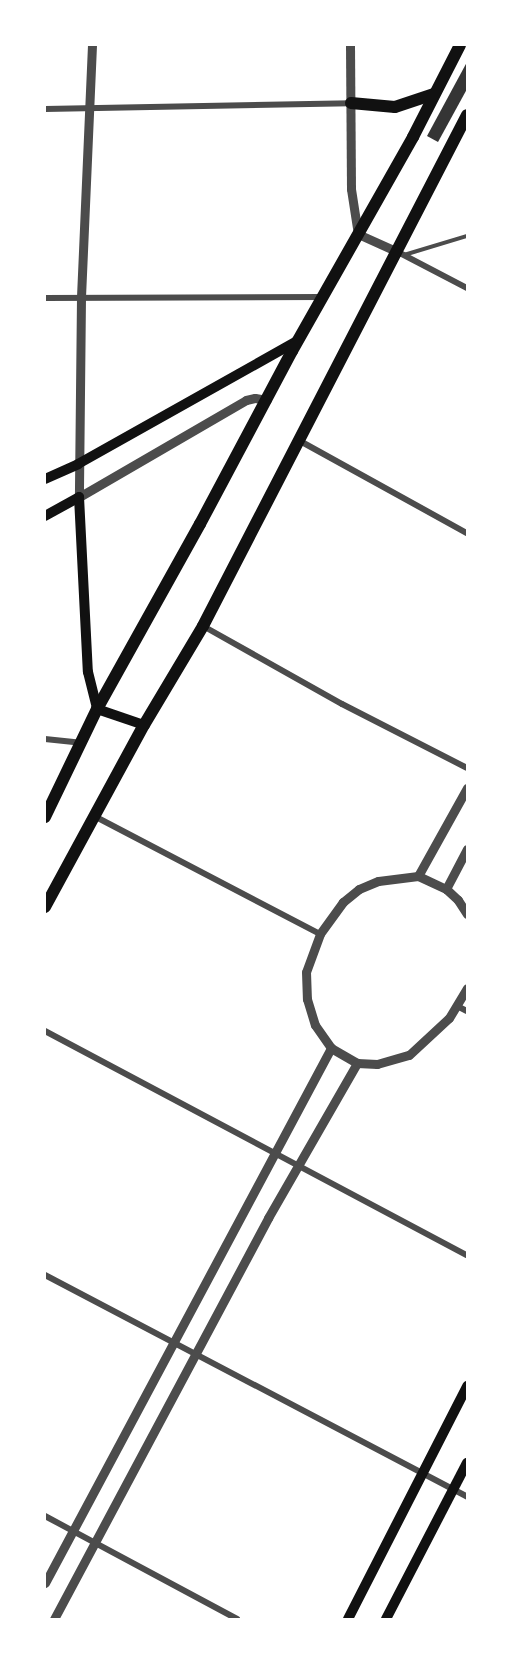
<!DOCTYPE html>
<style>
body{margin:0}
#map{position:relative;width:512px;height:1664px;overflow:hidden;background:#fff;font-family:Cabin,sans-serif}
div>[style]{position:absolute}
.building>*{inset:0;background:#353535}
.service>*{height:4px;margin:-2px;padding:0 2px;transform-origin:2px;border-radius:2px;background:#4c4c4c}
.minor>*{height:6px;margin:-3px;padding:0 3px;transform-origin:3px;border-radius:3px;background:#4c4c4c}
.tertiary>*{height:9px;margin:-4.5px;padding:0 4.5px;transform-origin:4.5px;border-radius:4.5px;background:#4c4c4c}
.secondary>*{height:10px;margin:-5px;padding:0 5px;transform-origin:5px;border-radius:5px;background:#111}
.primary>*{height:12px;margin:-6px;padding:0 6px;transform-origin:6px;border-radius:6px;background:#111}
span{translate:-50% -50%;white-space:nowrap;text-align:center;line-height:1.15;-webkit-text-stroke:4.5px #fff;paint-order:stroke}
.frame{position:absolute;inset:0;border:46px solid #fff;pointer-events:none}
</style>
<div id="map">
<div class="building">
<i style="clip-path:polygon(467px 62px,467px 89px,438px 142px,427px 136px)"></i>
</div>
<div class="service">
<i style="left:404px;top:255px;width:66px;rotate:-16.8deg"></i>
</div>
<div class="minor">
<i style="left:45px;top:109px;width:306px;rotate:-1.1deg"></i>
<i style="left:398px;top:252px;width:78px;rotate:27.6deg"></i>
<i style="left:45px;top:298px;width:277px;rotate:-0.2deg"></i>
<i style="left:300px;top:441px;width:191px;rotate:28.9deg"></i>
<i style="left:203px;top:626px;width:159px;rotate:29.3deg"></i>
<i style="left:342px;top:704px;width:140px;rotate:27.1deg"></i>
<i style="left:45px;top:739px;width:36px;rotate:6deg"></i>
<i style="left:96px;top:817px;width:253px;rotate:27.6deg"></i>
<i style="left:457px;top:1006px;width:11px;rotate:27deg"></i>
<i style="left:45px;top:1031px;width:478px;rotate:28deg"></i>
<i style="left:45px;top:1275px;width:477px;rotate:27.7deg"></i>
<i style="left:45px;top:1516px;width:218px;rotate:28.2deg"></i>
</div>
<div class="tertiary">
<i style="left:92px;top:45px;width:252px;rotate:92.5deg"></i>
<i style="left:81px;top:297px;width:200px;rotate:90.6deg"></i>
<i style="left:79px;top:497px;width:193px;rotate:-30.1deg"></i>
<i style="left:246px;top:400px;width:9px;rotate:-13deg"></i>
<i style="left:255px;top:398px;width:12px;rotate:9deg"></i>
<i style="left:350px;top:45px;width:144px;rotate:89.6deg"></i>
<i style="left:351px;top:189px;width:46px;rotate:81.2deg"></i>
<i style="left:358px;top:234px;width:44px;rotate:24.2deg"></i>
<i style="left:418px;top:876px;width:101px;rotate:-60.9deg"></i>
<i style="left:446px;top:889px;width:45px;rotate:-62.3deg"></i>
<i style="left:467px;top:914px;width:17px;rotate:-123deg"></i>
<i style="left:458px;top:900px;width:16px;rotate:-137deg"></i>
<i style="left:446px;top:889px;width:31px;rotate:-155deg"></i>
<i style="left:418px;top:876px;width:40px;rotate:172.9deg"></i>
<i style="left:378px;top:881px;width:21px;rotate:157deg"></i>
<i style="left:359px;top:889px;width:21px;rotate:141deg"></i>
<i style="left:343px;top:902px;width:39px;rotate:126deg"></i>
<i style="left:320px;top:934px;width:40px;rotate:110.2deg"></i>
<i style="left:306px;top:972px;width:27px;rotate:88deg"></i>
<i style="left:307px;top:999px;width:27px;rotate:73deg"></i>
<i style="left:315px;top:1025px;width:28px;rotate:55deg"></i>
<i style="left:331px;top:1048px;width:30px;rotate:30deg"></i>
<i style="left:357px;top:1063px;width:20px;rotate:3deg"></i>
<i style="left:377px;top:1064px;width:33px;rotate:-16deg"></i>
<i style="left:409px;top:1055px;width:54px;rotate:-42.8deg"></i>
<i style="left:449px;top:1018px;width:35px;rotate:-59deg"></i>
<i style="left:45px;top:1583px;width:607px;rotate:-61.87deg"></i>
<i style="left:54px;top:1619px;width:455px;rotate:-61.9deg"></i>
<i style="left:268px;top:1218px;width:179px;rotate:-60.1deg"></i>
</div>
<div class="secondary">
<i style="left:45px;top:479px;width:36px;rotate:-24deg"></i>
<i style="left:78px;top:464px;width:253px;rotate:-29.3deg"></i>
<i style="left:45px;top:516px;width:39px;rotate:-29deg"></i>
<i style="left:79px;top:497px;width:175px;rotate:87.1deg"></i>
<i style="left:88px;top:672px;width:38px;rotate:76deg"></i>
<i style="left:97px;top:709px;width:50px;rotate:18.8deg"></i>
<i style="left:348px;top:1619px;width:262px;rotate:-62.9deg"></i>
<i style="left:386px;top:1619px;width:176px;rotate:-62.6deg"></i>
</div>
<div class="primary">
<i style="left:351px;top:103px;width:44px;rotate:5.2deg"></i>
<i style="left:395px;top:107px;width:41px;rotate:-18.4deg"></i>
<i style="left:45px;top:817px;width:120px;rotate:-64.3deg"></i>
<i style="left:97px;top:709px;width:212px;rotate:-60.9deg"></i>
<i style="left:200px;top:524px;width:196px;rotate:-62deg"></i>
<i style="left:292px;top:351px;width:246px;rotate:-60.5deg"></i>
<i style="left:413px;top:137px;width:103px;rotate:-62.9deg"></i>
<i style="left:45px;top:907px;width:207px;rotate:-61.5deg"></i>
<i style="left:144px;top:725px;width:115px;rotate:-59.2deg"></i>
<i style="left:203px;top:626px;width:575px;rotate:-62.68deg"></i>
</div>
<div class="frame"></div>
</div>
